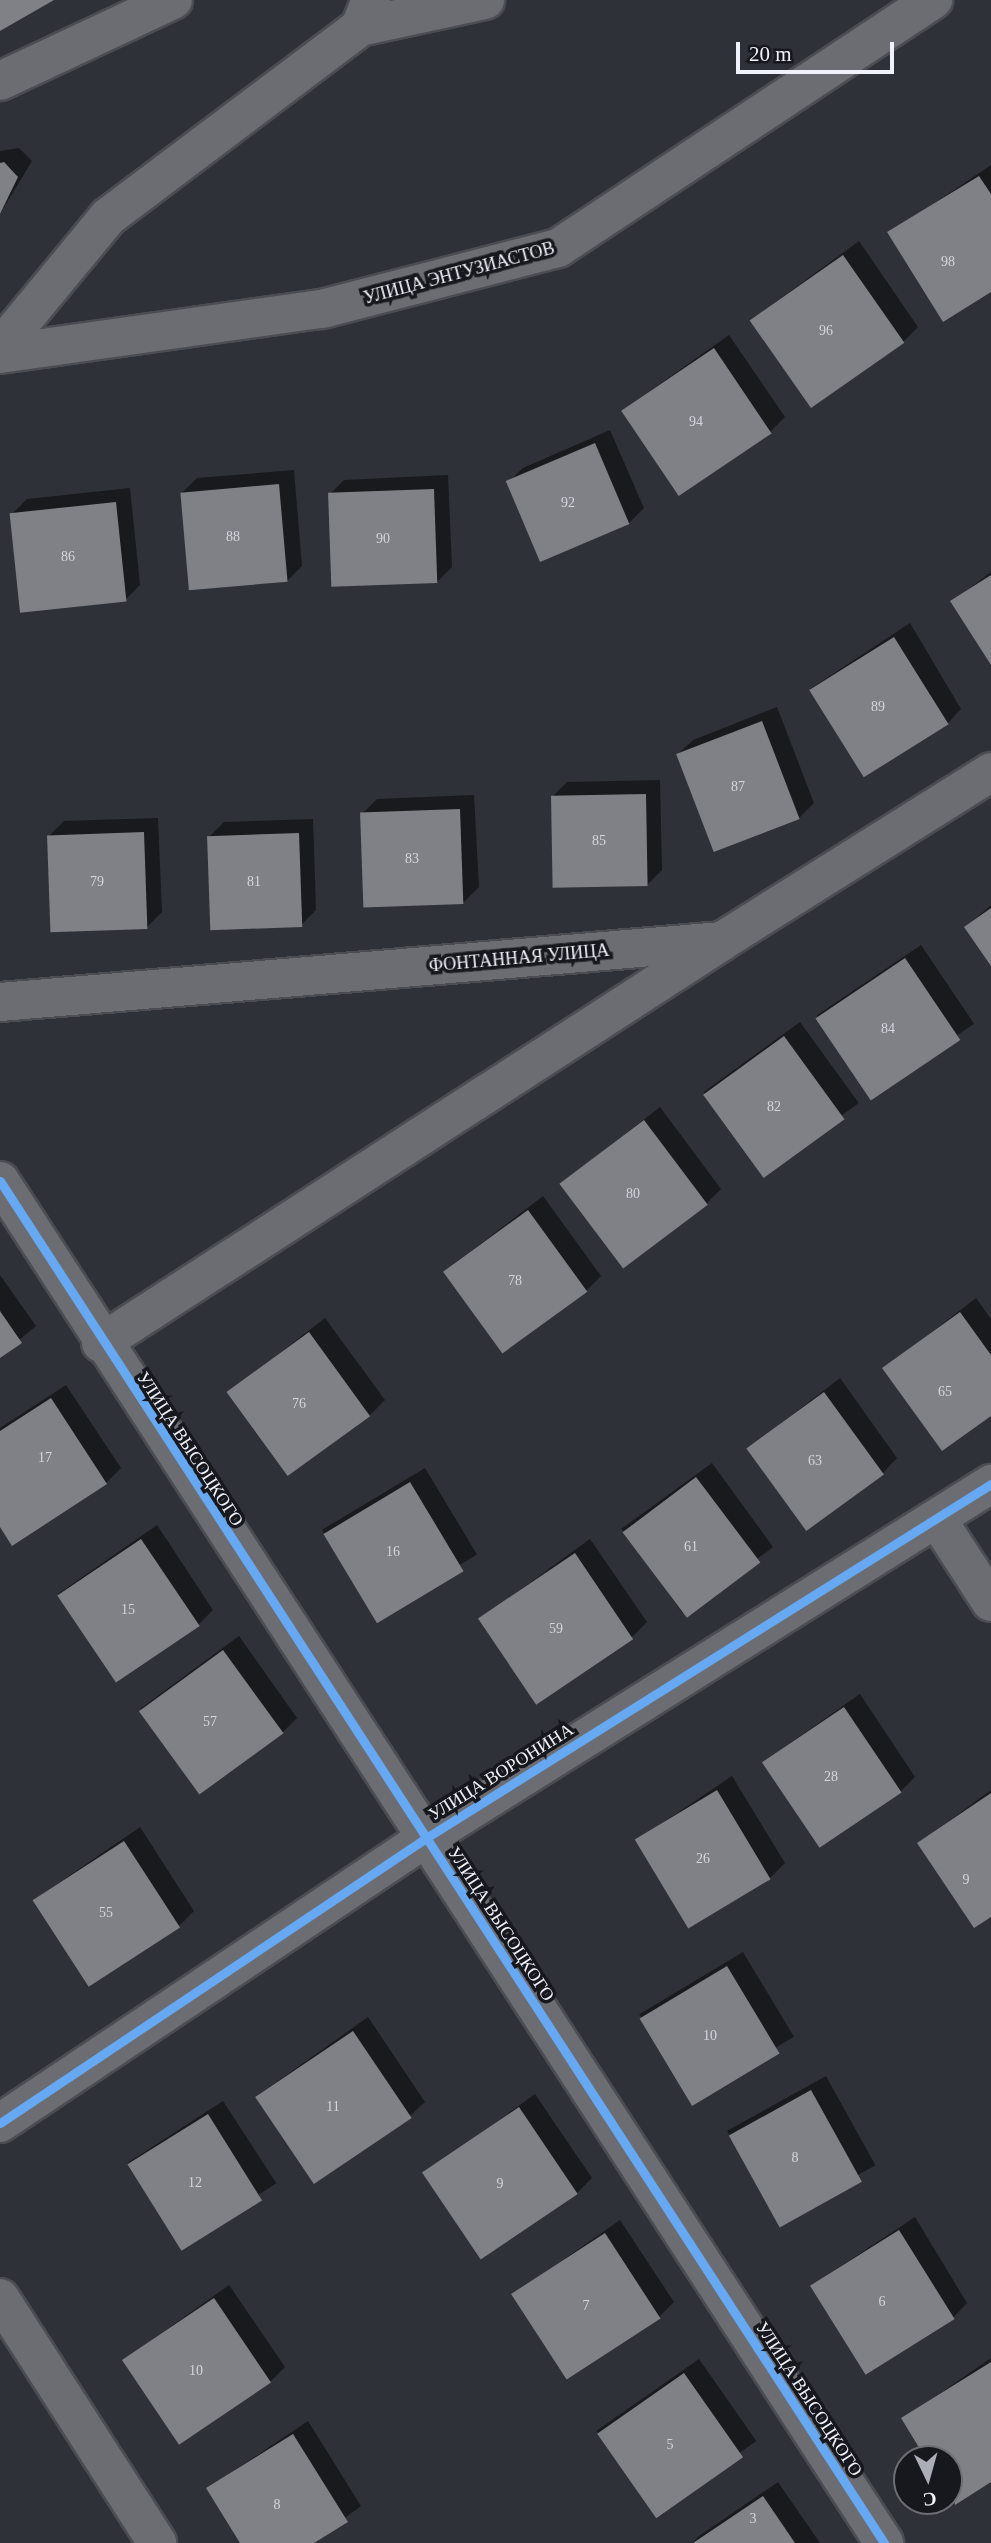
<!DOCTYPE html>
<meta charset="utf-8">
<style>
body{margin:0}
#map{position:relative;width:991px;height:2543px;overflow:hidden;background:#2e3138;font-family:Georgia,serif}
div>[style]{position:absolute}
.shadow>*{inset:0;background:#0007;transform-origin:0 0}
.building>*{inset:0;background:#7f8187;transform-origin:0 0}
.roads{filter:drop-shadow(2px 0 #4b4d53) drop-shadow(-2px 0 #4b4d53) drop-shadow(0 2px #4b4d53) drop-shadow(0 -2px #4b4d53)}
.street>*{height:38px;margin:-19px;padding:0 19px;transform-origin:19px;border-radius:19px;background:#6b6d73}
.cycleway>*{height:9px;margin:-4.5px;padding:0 4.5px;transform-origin:4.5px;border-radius:4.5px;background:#66a8f1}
span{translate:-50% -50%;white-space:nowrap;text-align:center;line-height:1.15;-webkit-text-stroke:7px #16181d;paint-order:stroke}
.number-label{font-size:14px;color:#d3d6dd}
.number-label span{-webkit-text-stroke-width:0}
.street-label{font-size:18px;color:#eff2fa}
.north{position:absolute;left:893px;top:2445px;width:70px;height:70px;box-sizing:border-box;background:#16181d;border:2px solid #6d6f75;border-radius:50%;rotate:175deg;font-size:19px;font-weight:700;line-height:28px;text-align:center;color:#eff2fa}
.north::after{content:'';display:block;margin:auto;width:24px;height:32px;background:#abaeb6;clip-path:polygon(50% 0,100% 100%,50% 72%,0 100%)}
.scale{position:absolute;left:736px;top:42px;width:158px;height:32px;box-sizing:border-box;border:4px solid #eff2fa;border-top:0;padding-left:9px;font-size:21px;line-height:24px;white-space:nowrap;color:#eff2fa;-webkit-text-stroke:5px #16181d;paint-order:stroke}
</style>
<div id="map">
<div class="shadow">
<i style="clip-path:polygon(19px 148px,32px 161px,0 214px,0 151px)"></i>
<i style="clip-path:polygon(991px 165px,991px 290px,890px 233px)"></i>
<i style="clip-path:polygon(859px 241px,918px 327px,903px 342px,751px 320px)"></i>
<i style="clip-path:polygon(729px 335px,785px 417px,770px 432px,623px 410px)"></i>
<i style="clip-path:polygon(610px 430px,644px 508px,629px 523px,508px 482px,523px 468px)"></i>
<i style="clip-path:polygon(294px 470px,302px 566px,287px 581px,182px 493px,197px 478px)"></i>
<i style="clip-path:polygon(448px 475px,452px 567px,437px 582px,329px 495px,344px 480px)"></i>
<i style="clip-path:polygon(130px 488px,140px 585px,125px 600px,12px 514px,27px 499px)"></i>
<i style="clip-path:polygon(991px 572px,991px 661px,953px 601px)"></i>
<i style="clip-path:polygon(910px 623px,961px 709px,947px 724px,810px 689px)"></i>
<i style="clip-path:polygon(777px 707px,814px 803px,799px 818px,678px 754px,693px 740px)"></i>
<i style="clip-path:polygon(660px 780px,662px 870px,647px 885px,552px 797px,567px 782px)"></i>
<i style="clip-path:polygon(474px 795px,479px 887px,464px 902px,362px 814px,377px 799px)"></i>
<i style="clip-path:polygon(158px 818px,162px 912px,147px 927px,49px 836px,64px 821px)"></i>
<i style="clip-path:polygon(313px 819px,316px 910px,301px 925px,209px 837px,224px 822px)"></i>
<i style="clip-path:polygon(991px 905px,991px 963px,966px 927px)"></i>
<i style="left:921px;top:945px;width:95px;height:126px;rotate:56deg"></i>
<i style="left:800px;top:1022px;width:100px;height:119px;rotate:54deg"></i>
<i style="clip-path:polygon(660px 1107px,721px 1189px,706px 1204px,561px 1184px)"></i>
<i style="clip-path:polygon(543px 1196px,601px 1276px,586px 1291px,445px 1271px)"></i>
<i style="clip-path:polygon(0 1275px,36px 1326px,0 1356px)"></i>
<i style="clip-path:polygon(976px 1298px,991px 1319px,991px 1413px,885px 1368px)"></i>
<i style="clip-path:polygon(325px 1318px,385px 1400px,370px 1415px,229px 1392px)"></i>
<i style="clip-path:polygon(840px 1378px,897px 1458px,883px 1473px,749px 1448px)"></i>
<i style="clip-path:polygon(66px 1385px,121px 1468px,106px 1483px,0 1524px,0 1428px)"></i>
<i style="left:712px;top:1463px;width:104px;height:112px;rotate:54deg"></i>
<i style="left:425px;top:1468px;width:101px;height:120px;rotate:59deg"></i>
<i style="clip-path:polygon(157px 1525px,213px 1610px,198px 1625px,58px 1594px)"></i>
<i style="clip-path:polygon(590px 1539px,647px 1622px,632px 1637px,480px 1619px)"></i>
<i style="clip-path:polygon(239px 1636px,297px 1718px,282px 1733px,140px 1709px)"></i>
<i style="clip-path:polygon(860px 1694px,915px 1777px,900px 1792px,763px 1762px)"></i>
<i style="clip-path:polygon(732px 1776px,785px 1863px,770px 1878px,637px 1840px)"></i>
<i style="clip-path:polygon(991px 1790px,991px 1914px,919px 1843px)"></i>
<i style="clip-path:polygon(140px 1827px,194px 1911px,179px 1926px,34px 1900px)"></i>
<i style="left:743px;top:1952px;width:99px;height:121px;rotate:59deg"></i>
<i style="clip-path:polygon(368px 2017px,425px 2102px,410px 2116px,257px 2096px)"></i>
<i style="left:826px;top:2076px;width:102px;height:113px;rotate:61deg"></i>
<i style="clip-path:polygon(535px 2094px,592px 2178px,577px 2193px,424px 2174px)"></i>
<i style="left:223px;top:2101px;width:98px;height:114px;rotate:57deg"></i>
<i style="clip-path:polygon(915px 2217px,967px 2303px,953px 2318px,812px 2285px)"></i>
<i style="clip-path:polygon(620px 2220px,674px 2302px,659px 2317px,513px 2295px)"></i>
<i style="clip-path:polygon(229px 2285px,285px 2367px,270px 2382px,124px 2360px)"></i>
<i style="clip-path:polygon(991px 2358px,991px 2480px,955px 2503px,949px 2459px,928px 2459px,903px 2419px)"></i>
<i style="left:699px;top:2359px;width:100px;height:125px;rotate:55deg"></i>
<i style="clip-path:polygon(308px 2421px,361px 2506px,311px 2543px,242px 2543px,208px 2488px)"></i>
<i style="clip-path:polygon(778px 2482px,820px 2543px,692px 2543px,699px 2536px)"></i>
</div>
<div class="building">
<i style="clip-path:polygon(0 0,54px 0,0 31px)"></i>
<i style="clip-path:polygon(4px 162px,18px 177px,0 214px,0 163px)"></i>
<i style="clip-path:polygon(979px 176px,991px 194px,991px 292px,943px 322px,887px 232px)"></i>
<i style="left:843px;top:255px;width:107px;height:114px;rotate:55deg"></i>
<i style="left:714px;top:348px;width:103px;height:112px;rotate:56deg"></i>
<i style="left:595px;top:443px;width:88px;height:97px;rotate:67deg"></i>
<i style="left:279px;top:484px;width:98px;height:99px;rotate:85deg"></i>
<i style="left:434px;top:489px;width:94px;height:106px;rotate:88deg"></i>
<i style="left:116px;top:502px;width:100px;height:107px;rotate:84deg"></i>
<i style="clip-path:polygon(991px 575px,991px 665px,950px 601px)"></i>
<i style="left:894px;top:637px;width:103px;height:100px;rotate:58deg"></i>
<i style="left:762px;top:721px;width:105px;height:92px;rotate:69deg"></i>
<i style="left:646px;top:794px;width:92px;height:95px;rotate:89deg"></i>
<i style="left:460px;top:809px;width:95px;height:100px;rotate:88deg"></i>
<i style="left:144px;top:832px;width:97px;height:97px;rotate:88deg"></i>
<i style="left:299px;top:833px;width:94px;height:92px;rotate:88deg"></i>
<i style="clip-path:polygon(991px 908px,991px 966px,964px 927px)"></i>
<i style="left:905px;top:958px;width:99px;height:108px;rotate:56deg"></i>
<i style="left:784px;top:1036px;width:103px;height:100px;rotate:54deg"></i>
<i style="left:644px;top:1120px;width:106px;height:106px;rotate:53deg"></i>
<i style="left:528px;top:1210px;width:101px;height:105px;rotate:54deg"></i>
<i style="clip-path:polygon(0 1311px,22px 1343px,0 1358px)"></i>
<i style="clip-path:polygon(960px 1312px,991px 1355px,991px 1416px,942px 1451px,882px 1368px)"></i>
<i style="left:309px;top:1332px;width:104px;height:102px;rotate:54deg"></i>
<i style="left:824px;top:1392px;width:102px;height:96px;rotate:54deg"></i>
<i style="clip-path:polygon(51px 1398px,107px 1484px,12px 1546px,0 1527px,0 1431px)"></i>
<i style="left:696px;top:1477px;width:107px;height:92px;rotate:53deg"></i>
<i style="left:410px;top:1482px;width:104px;height:101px;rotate:59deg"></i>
<i style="left:141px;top:1539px;width:105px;height:101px;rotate:56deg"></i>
<i style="left:575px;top:1553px;width:104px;height:117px;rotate:56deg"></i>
<i style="left:223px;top:1650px;width:103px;height:104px;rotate:54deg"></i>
<i style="left:844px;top:1707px;width:103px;height:99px;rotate:56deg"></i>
<i style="left:717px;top:1790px;width:104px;height:96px;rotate:59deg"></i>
<i style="clip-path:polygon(991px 1793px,991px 1917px,974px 1928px,917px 1843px)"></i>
<i style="left:124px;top:1841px;width:103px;height:109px;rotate:57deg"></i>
<i style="left:727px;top:1966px;width:102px;height:102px;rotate:59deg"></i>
<i style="left:353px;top:2031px;width:105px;height:118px;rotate:56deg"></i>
<i style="left:811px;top:2090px;width:105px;height:94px;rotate:61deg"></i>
<i style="left:519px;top:2107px;width:105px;height:117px;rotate:56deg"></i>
<i style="left:208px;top:2114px;width:102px;height:95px;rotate:58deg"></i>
<i style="left:899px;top:2230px;width:105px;height:105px;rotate:58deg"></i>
<i style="left:605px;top:2233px;width:102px;height:112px;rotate:57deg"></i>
<i style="left:214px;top:2298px;width:102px;height:111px;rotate:56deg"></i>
<i style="clip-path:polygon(991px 2362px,991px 2482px,955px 2505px,949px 2459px,926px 2459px,901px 2418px)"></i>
<i style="left:684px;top:2373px;width:103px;height:106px;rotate:55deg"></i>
<i style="clip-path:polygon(293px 2434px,348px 2522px,314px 2543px,240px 2543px,206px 2488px)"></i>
<i style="clip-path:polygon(763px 2496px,795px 2543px,693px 2543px)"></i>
</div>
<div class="roads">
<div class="street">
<i style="left:360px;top:27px;width:128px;rotate:-12.2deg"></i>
<i style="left:0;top:81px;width:191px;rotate:-25.1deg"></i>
<i style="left:0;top:348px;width:170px;rotate:-50.5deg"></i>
<i style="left:108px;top:217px;width:316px;rotate:-37deg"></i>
<i style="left:360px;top:27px;width:29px;rotate:-68deg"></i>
<i style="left:0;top:354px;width:325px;rotate:-8deg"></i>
<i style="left:322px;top:309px;width:244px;rotate:-14.5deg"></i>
<i style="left:558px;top:248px;width:450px;rotate:-33.5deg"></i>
<i style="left:0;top:1002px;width:725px;rotate:-4.83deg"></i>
<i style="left:722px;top:941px;width:318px;rotate:-32.1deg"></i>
<i style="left:0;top:1181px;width:1624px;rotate:57.01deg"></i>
<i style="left:101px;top:1343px;width:735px;rotate:-32.89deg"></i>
<i style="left:937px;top:1519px;width:99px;rotate:57deg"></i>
<i style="left:0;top:2123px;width:513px;rotate:-33.78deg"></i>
<i style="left:426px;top:1838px;width:667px;rotate:-32.07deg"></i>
<i style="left:0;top:2298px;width:291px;rotate:57.3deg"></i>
</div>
</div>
<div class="cycleway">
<i style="left:0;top:1181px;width:1624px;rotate:57.01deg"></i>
<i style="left:0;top:2123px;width:513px;rotate:-33.78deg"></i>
<i style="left:426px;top:1838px;width:667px;rotate:-32.07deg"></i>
</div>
<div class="number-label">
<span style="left:948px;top:262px">98</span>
<span style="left:826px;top:331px">96</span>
<span style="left:696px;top:422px">94</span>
<span style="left:568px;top:503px">92</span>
<span style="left:233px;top:537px">88</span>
<span style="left:383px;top:539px">90</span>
<span style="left:68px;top:557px">86</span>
<span style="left:878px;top:707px">89</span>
<span style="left:738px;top:787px">87</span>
<span style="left:599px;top:841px">85</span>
<span style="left:412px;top:859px">83</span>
<span style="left:97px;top:882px">79</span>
<span style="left:254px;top:882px">81</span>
<span style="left:888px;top:1029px">84</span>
<span style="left:774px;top:1107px">82</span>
<span style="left:633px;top:1194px">80</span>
<span style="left:515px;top:1281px">78</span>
<span style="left:945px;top:1392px">65</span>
<span style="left:299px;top:1404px">76</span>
<span style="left:45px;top:1458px">17</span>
<span style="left:815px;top:1461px">63</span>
<span style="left:691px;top:1547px">61</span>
<span style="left:393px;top:1552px">16</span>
<span style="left:128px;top:1610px">15</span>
<span style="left:556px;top:1629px">59</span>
<span style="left:210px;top:1722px">57</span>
<span style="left:831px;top:1777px">28</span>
<span style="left:703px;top:1859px">26</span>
<span style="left:966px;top:1880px">9</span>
<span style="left:106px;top:1913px">55</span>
<span style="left:710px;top:2036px">10</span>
<span style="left:333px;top:2107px">11</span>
<span style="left:795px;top:2158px">8</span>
<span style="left:195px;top:2183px">12</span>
<span style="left:500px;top:2184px">9</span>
<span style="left:882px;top:2302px">6</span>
<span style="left:586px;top:2306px">7</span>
<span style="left:196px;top:2371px">10</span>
<span style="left:670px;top:2445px">5</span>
<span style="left:277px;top:2505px">8</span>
<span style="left:753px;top:2519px">3</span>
</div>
<div class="street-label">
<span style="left:459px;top:273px;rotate:-15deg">УЛИЦА ЭНТУЗИАСТОВ</span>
<span style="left:519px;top:958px;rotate:-5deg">ФОНТАННАЯ УЛИЦА</span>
<span style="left:190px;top:1449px;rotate:57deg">УЛИЦА ВЫСОЦКОГО</span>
<span style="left:501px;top:1772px;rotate:-32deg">УЛИЦА ВОРОНИНА</span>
<span style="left:501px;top:1924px;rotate:57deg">УЛИЦА ВЫСОЦКОГО</span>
<span style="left:809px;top:2399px;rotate:57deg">УЛИЦА ВЫСОЦКОГО</span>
</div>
<div class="north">С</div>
<div class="scale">20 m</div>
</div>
